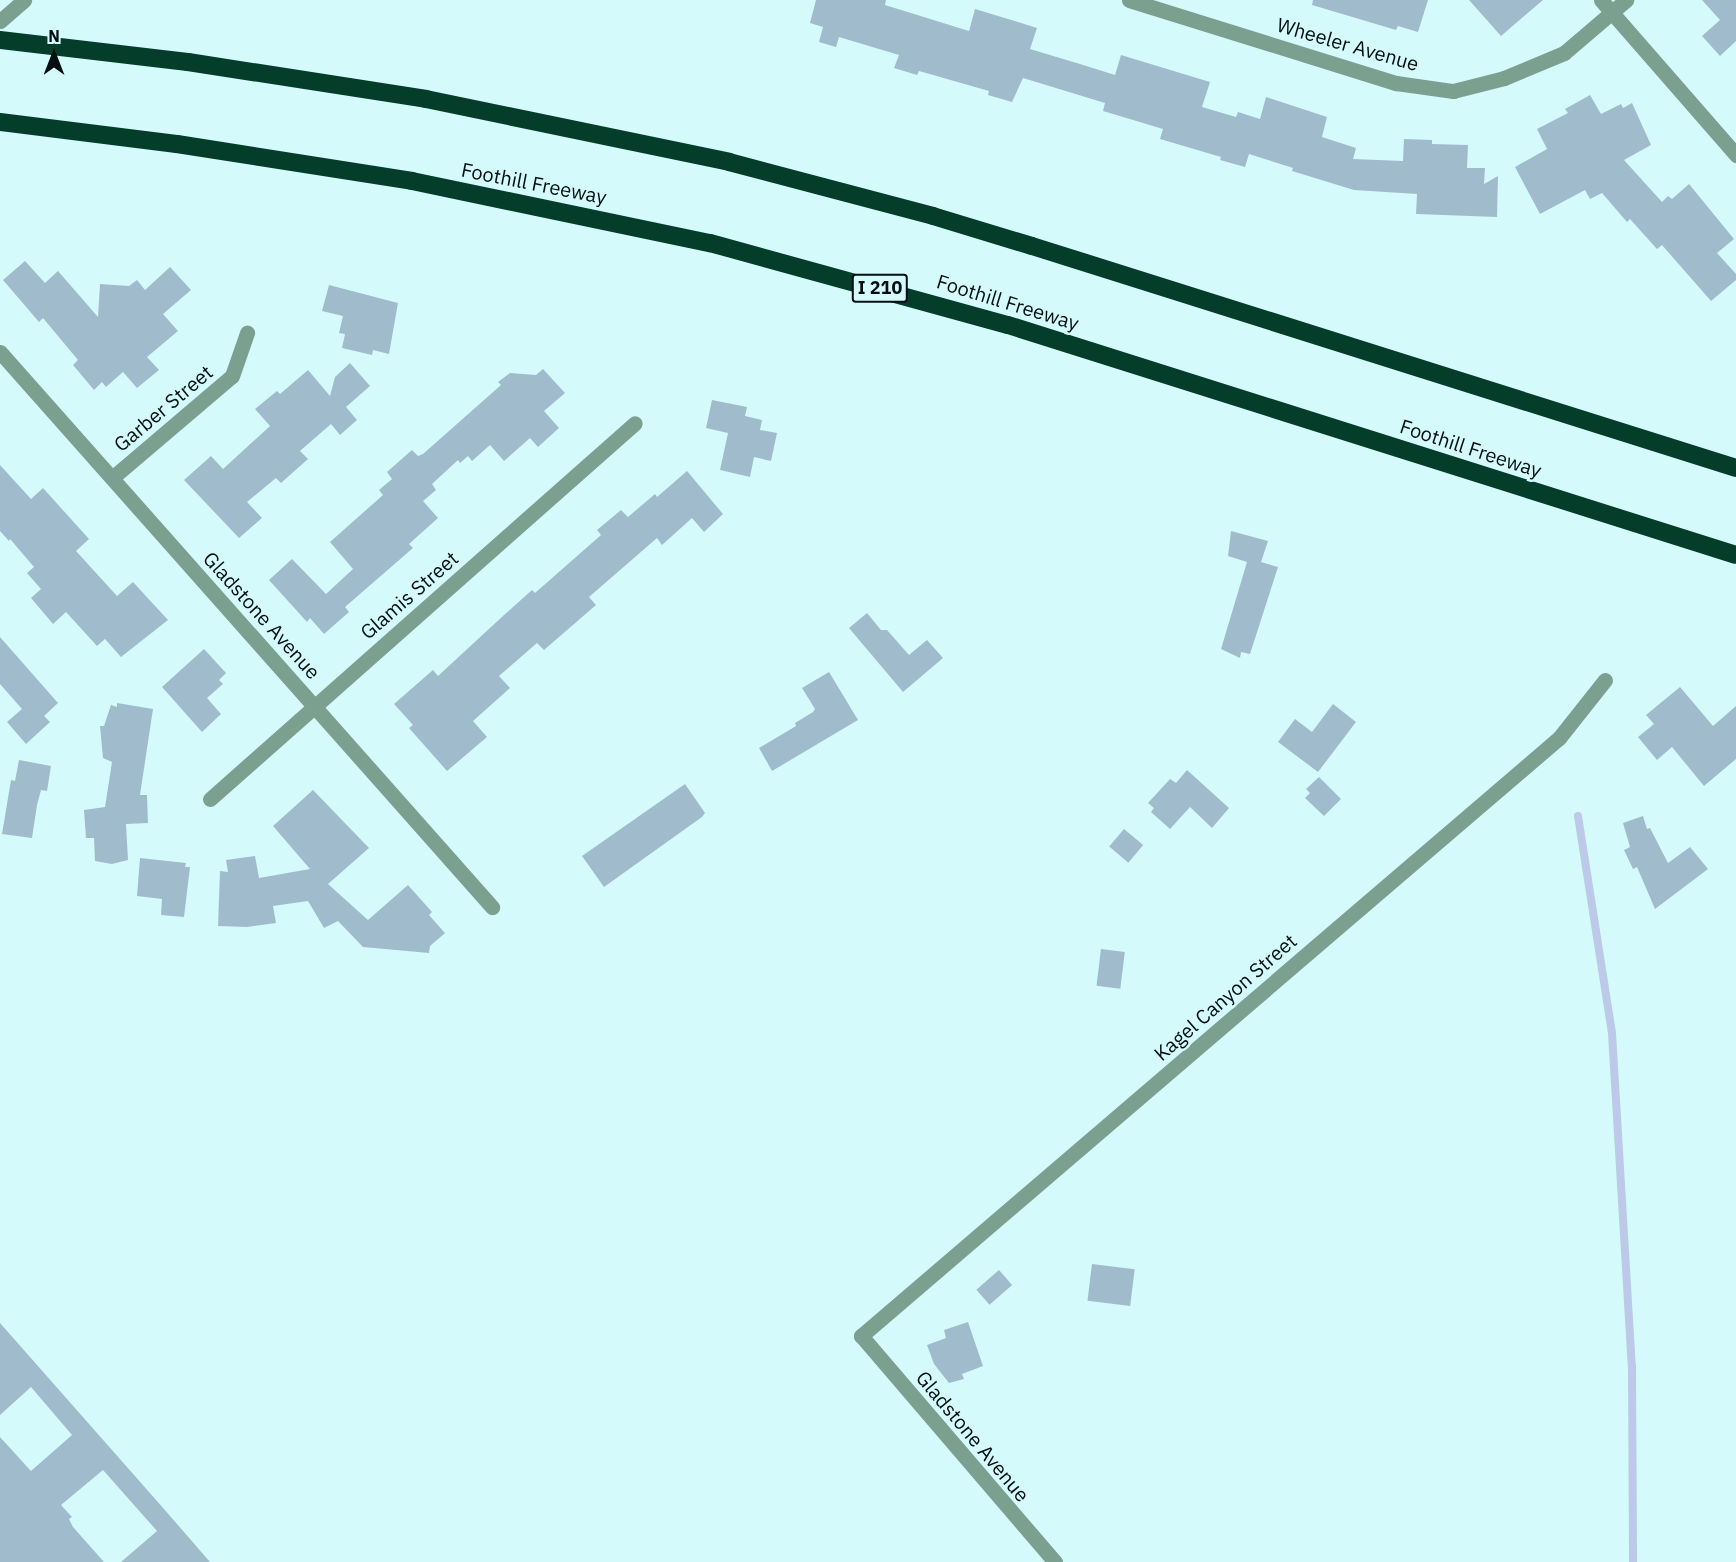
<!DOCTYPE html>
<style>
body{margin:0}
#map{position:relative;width:1736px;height:1562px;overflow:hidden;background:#d5fafc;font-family:"IBM Plex Sans",sans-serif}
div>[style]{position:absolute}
.stream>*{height:8px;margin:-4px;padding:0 4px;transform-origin:4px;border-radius:4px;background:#bcc9e8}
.building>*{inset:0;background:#a0bccc;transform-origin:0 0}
.minor>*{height:15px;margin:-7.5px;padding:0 7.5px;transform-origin:7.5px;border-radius:7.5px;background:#7ba08f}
.highway>*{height:18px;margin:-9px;padding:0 9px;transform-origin:9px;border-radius:9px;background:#053d2b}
span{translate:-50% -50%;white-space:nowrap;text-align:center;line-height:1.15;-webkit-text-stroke:5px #d5fafc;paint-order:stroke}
.shield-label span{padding:2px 4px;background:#d5fafc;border:2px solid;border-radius:4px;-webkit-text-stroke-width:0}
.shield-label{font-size:18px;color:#030f10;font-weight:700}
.street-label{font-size:20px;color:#030f10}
.north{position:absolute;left:24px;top:24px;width:60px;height:60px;-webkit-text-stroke:4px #d5fafc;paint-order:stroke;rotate:0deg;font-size:16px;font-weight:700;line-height:24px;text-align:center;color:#030f10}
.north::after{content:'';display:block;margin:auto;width:21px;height:27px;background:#030f10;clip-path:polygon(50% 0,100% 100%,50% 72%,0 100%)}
</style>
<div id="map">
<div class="stream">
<i style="left:1578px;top:816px;width:220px;rotate:81.1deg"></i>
<i style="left:1612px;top:1033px;width:334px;rotate:86.6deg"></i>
<i style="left:1632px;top:1366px;width:196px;rotate:89.7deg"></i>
</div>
<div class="building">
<i style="clip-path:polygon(816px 0,886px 0,885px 5px,969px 31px,975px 9px,1018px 22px,1037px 28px,1030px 49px,1080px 64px,1115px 75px,1121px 55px,1210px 82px,1202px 107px,1236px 117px,1238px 112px,1260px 119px,1266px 97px,1327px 117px,1322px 137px,1356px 148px,1353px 159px,1403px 161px,1404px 139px,1432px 140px,1432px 144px,1468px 145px,1467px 168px,1485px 168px,1484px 184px,1498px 176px,1497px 217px,1416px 214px,1417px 194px,1354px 190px,1292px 171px,1293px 168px,1249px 154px,1245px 167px,1220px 160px,1221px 157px,1160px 139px,1163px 129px,1103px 111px,1105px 103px,1023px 78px,1012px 102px,988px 95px,989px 91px,919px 71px,917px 75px,894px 68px,899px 55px,839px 37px,836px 47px,819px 42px,823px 27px,810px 23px)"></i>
<i style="clip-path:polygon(1313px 0,1428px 0,1418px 32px,1398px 26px,1396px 30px,1312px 5px)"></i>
<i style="clip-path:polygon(1469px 0,1543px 0,1501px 36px)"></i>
<i style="clip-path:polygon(1702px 0,1736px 0,1736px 41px,1720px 56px,1702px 36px,1720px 20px)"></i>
<i style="clip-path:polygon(1590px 95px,1601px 114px,1621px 104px,1623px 108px,1632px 103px,1651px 145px,1624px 160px,1662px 202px,1668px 196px,1672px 199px,1689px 184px,1734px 239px,1717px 253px,1736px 274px,1736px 280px,1711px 301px,1662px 245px,1657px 249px,1630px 219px,1627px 222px,1602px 193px,1590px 199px,1585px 190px,1540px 214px,1515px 167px,1547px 149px,1537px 129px,1568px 113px,1565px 109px)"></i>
<i style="clip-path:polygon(25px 261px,45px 283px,58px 271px,98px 317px,100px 284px,129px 286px,137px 280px,145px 290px,170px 267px,191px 290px,163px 314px,178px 331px,147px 357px,159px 370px,137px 388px,123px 372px,106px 387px,102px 382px,94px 390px,73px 365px,78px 360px,43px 318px,39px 322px,3px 280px)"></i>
<i style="clip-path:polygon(329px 285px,398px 303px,389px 354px,373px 350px,372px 355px,342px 348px,345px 334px,339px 333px,343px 316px,322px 311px)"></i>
<i style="clip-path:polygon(350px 363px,370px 386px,346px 407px,357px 420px,340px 435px,331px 424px,300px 451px,308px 459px,281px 483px,276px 478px,247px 502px,262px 518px,239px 538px,184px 480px,211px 456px,223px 469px,270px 426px,255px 409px,277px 391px,280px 394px,308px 370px,330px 396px,335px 377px)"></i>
<i style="clip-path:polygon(543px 369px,565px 393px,544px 411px,559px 428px,538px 447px,530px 438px,504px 461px,490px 445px,472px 461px,468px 456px,460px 463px,458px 460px,432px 484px,436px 490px,423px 501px,438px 518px,409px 544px,413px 548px,345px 607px,349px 612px,324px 634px,310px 618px,307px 622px,269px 580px,292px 559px,326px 594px,353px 569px,330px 542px,383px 495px,379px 490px,392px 479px,387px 472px,412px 450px,418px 456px,423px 454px,501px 385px,498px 382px,510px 373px,536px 375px)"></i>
<i style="clip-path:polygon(712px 400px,747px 407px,745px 416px,762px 420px,760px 430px,777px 433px,771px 461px,754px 457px,750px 477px,720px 470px,728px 433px,706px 428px)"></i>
<i style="clip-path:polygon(0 465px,31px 499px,43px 488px,89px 539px,76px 551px,117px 596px,133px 582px,168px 620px,121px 657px,105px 639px,97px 646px,66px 612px,53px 624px,31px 598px,41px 589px,27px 573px,34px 567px,10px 539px,9px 541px,0 531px)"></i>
<i style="clip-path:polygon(687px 471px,723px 514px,704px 532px,692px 518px,662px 545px,657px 538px,589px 597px,596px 605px,544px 650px,537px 643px,499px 676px,510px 688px,473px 721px,487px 737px,447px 771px,409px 728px,413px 725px,394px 704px,433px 670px,438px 676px,504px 615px,532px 590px,535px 593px,601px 535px,597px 530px,621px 510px,628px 517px,655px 494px,657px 497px)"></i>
<i style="clip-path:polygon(1231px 531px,1268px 541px,1261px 562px,1278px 567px,1250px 654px,1241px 652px,1240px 658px,1221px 649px,1247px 562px,1228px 556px)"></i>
<i style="clip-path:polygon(867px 613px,881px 630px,887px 630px,909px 655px,927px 640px,943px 658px,903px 692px,849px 628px)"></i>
<i style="clip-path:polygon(0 637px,58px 703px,44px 716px,50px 722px,26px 744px,7px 722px,22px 709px,0 684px)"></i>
<i style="clip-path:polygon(204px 649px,226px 673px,219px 680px,223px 684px,207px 698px,221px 714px,202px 732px,162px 687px)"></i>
<i style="clip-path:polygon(829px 672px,858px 720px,772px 771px,759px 748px,796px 726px,795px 723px,813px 712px,815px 709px,802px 688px)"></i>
<i style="clip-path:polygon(1680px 687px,1713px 726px,1736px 706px,1736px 759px,1704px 786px,1672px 747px,1657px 760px,1638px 737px,1654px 724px,1646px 715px)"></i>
<i style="clip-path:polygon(117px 703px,153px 709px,140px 795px,147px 795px,148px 823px,126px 824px,128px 860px,112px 864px,95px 861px,94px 838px,86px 838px,84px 810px,105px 807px,112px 762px,103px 758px,100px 726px,104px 726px,111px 705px,117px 707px)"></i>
<i style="clip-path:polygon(1333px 704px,1356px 722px,1318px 772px,1278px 742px,1295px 719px,1312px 732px)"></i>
<i style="clip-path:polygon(19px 760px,51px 766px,47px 791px,41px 790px,37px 805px,32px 838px,2px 834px,11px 780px,15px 781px)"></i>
<i style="clip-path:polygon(1187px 770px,1229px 808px,1212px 828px,1190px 807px,1170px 829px,1151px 812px,1154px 808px,1148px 803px,1170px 779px,1176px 783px)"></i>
<i style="clip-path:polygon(1319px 777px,1341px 799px,1324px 816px,1305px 798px,1310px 793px,1306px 789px)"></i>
<i style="clip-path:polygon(685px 784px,705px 813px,702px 817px,604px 887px,582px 856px)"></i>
<i style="clip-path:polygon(313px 790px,369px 848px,328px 884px,368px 920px,408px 885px,432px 912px,429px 915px,445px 933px,430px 946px,429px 953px,363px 947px,338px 921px,324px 928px,308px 901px,273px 906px,276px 923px,247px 927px,218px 926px,220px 871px,228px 872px,226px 860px,255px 856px,259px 878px,310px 869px,273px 826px)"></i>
<i style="clip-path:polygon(1643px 816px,1647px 829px,1650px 828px,1668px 863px,1690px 847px,1708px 869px,1655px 909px,1637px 867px,1633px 869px,1624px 850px,1630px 847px,1623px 823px)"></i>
<i style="left:1124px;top:829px;width:25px;height:23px;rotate:40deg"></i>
<i style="clip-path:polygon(140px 858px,186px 863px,185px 867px,190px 867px,184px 917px,161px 915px,162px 899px,137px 896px)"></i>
<i style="left:1101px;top:949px;width:24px;height:37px;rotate:7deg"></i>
<i style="left:1092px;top:1264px;width:43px;height:37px;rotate:7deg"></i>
<i style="left:999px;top:1270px;width:20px;height:30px;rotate:49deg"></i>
<i style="clip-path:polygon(968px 1322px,983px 1366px,962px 1374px,964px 1379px,949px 1383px,934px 1364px,927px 1345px,946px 1338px,944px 1330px)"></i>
<i style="clip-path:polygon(0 1323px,164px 1509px,210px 1562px,121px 1562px,157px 1531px,103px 1470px,61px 1505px,72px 1517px,69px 1519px,73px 1527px,104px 1562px,0 1562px,0 1437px,31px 1471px,72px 1435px,31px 1387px,0 1415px)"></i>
</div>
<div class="minor">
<i style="left:1129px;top:0;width:280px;rotate:17.3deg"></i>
<i style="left:1396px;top:83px;width:58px;rotate:8deg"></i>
<i style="left:1453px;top:91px;width:53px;rotate:-14.3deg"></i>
<i style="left:1504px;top:78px;width:65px;rotate:-22.6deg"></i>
<i style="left:1564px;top:53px;width:82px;rotate:-40.5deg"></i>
<i style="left:1601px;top:0;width:206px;rotate:48.9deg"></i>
<i style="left:0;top:21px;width:32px;rotate:-41deg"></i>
<i style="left:0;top:352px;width:742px;rotate:48.44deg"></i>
<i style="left:112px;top:478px;width:157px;rotate:-40.4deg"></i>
<i style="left:232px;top:376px;width:46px;rotate:-70.8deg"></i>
<i style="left:210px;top:799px;width:567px;rotate:-41.5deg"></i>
<i style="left:1055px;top:1562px;width:298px;rotate:-130.6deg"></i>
<i style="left:861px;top:1336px;width:919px;rotate:-40.59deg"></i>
<i style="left:1559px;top:738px;width:74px;rotate:-51.6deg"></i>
</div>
<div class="highway">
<i style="left:0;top:40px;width:189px;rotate:6.7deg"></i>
<i style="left:188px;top:62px;width:241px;rotate:8.8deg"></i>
<i style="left:426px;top:99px;width:309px;rotate:11.7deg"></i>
<i style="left:729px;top:162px;width:211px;rotate:14.8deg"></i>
<i style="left:933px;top:216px;width:103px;rotate:16.9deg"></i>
<i style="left:1032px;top:246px;width:738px;rotate:17.5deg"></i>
<i style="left:0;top:122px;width:178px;rotate:7.1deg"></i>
<i style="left:177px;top:144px;width:238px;rotate:8.9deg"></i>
<i style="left:412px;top:181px;width:304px;rotate:11.8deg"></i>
<i style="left:710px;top:243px;width:309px;rotate:15.4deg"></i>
<i style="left:1008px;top:325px;width:763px;rotate:17.53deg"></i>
</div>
<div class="shield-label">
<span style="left:880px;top:288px">I 210</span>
</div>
<div class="street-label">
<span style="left:1348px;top:44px;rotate:16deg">Wheeler Avenue</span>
<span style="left:534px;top:183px;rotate:11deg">Foothill Freeway</span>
<span style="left:1008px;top:302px;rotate:17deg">Foothill Freeway</span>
<span style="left:163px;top:408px;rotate:-40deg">Garber Street</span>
<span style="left:1471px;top:448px;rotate:18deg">Foothill Freeway</span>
<span style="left:409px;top:595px;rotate:-41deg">Glamis Street</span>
<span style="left:262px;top:615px;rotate:48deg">Gladstone Avenue</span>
<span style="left:1225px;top:997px;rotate:-41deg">Kagel Canyon Street</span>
<span style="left:973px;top:1436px;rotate:50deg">Gladstone Avenue</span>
</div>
<div class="north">N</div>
</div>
